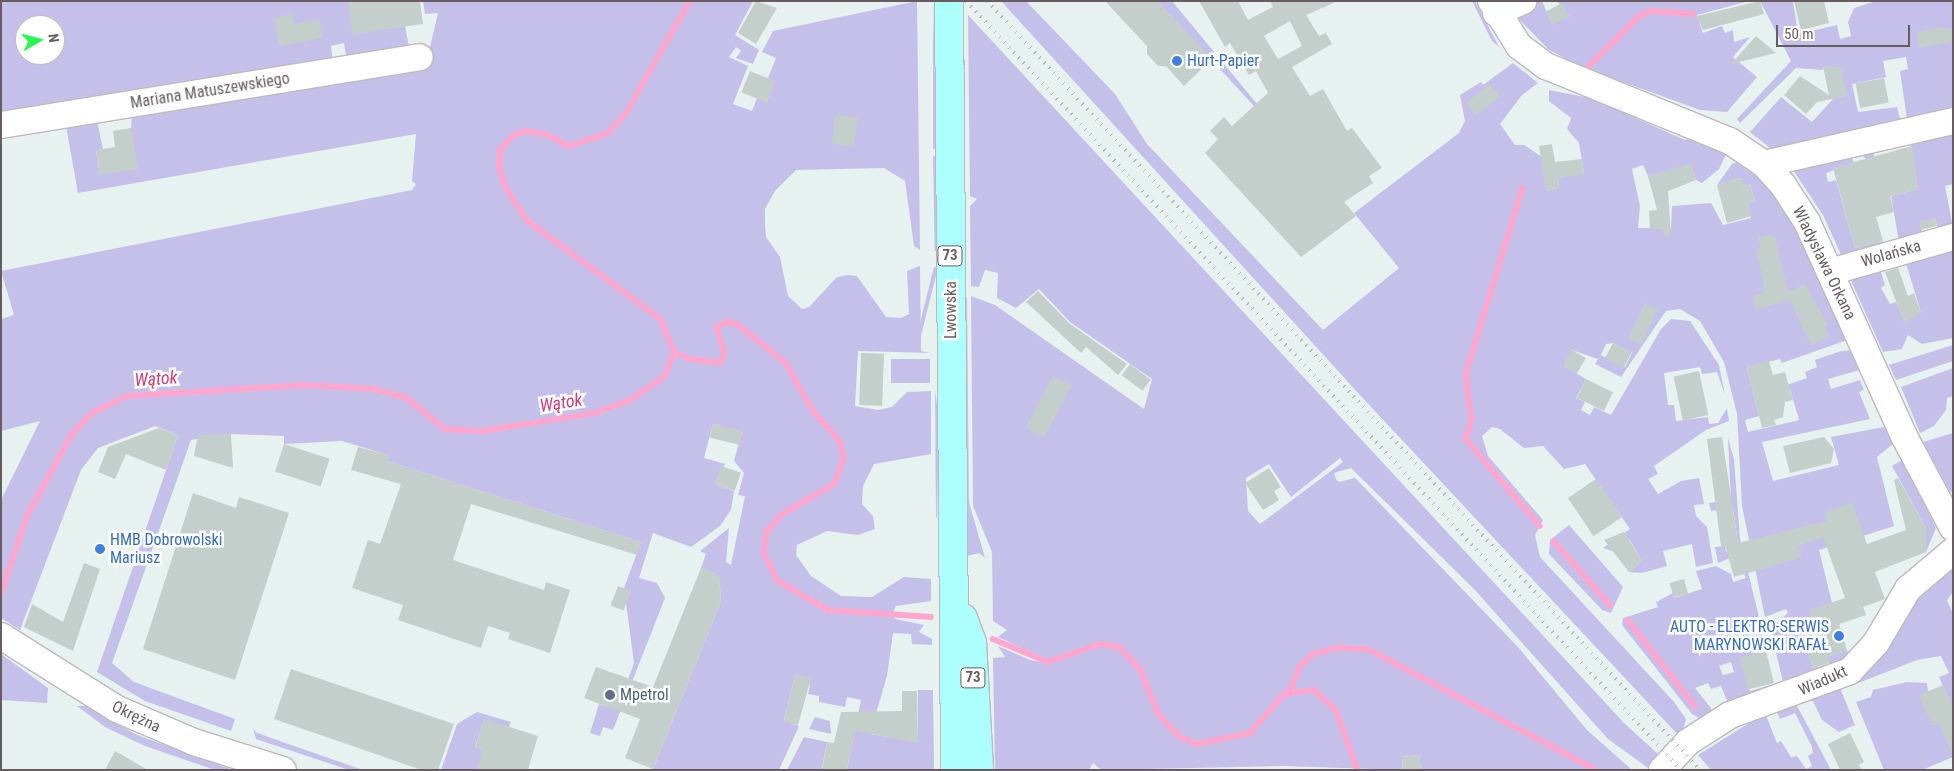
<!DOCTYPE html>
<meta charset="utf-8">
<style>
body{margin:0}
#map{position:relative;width:1954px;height:771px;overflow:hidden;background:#e6f1f0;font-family:"Roboto Condensed",sans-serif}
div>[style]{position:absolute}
.green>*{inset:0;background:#c5c0ea;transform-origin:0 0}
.stream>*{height:5.5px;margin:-2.75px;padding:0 2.75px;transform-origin:2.75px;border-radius:2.75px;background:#ffa7ce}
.building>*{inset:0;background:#c4cfcc;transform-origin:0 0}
.roads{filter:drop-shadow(1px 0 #c0b8ba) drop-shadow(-1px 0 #c0b8ba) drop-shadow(0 1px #c0b8ba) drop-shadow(0 -1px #c0b8ba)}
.minor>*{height:26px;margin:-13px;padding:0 13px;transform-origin:13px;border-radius:13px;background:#fff}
.major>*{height:28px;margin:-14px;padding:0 14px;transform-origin:14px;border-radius:14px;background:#acfffc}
.rail>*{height:4px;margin-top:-2px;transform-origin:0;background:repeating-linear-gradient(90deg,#b8b7b7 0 1px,transparent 0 7px)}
.dots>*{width:14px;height:14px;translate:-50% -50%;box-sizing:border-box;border:2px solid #fff;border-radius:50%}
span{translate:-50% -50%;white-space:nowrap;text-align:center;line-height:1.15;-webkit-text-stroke:5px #fff;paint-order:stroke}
.shield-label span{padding:1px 4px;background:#fff;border:1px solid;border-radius:4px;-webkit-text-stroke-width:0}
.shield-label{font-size:15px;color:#675d60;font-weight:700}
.shop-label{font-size:16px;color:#366cbe}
.left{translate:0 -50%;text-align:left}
.right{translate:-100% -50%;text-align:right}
.street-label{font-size:16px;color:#675d60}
.service-label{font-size:16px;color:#4e5e75}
.water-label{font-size:18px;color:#ce3e73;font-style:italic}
.frame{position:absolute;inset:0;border:2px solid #675d60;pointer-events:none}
.north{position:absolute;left:15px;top:15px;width:50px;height:50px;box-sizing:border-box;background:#fff;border:1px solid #c2bebf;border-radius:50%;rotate:82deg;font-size:14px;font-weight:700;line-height:20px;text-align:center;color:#675d60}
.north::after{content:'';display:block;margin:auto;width:18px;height:22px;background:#24f84e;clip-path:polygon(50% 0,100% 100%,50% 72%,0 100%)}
.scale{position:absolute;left:1776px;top:25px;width:134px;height:22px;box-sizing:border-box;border:2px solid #675d60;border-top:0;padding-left:6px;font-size:15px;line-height:18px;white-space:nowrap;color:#675d60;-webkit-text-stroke:4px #fff;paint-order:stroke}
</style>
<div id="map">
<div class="green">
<i style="clip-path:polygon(evenodd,1px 1px,380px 1px,405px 26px,410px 52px,347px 61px,344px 43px,331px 46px,333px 63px,1px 122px,1px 1px,25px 25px,55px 25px,55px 55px,25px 55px,25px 25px)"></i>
<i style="clip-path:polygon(423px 1px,753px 1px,735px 35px,759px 50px,753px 64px,736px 58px,741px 51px,736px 47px,729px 57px,748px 66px,733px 104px,752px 111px,757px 98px,767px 102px,774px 81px,768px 78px,776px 58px,762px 52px,773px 31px,917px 1px,920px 250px,914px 246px,905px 181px,884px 168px,796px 170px,775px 191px,765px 209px,765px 224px,766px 237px,780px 257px,788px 296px,802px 309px,809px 307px,837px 277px,848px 275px,857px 276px,886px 317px,901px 318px,909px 314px,907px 271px,920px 266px,921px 351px,930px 353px,858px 351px,855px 406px,878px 410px,892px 407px,907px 392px,931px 391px,931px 454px,874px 464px,863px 486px,862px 504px,873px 516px,875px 529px,858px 535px,827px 531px,797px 545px,796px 555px,811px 576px,841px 596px,872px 597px,904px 577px,931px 579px,931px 601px,896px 606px,893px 612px,895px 619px,924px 625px,919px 632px,932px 639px,932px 645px,912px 644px,911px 634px,893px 633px,887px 676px,870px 734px,918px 742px,918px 690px,933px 690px,934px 770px,847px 770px,861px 700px,847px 697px,845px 707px,819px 702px,819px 696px,808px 694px,810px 685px,795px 675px,784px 721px,799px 726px,779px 770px,653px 769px,721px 601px,719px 576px,701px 568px,706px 554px,700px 551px,729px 528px,726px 562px,731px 565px,745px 496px,738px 495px,744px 473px,734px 461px,742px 432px,713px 424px,704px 458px,725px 464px,715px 484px,734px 491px,731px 510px,720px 526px,691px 547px,653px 533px,639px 578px,657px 583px,665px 598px,613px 730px,603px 727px,600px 736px,590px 733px,599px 704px,617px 710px,634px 663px,624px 588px,641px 542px,387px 461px,388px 455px,342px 441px,284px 444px,284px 436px,231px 434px,191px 440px,112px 663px,134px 682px,235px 719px,231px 731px,145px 701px,97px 672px,178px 435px,155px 426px,98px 448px,81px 470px,20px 630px,1px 618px,1px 500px,40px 421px,1px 431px,1px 319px,14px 315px,1px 271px,412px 190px,416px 184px,412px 181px,416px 134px,78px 193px,66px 126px,1px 138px,97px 121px,103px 149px,96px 150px,100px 175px,131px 128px,132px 114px,426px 64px,438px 13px,425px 14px)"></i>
<i style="clip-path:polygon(evenodd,1001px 1px,1026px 1px,1115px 94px,1147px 144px,1323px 330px,1399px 268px,1354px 213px,1459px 133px,1465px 121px,1460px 95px,1481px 82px,1483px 85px,1513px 63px,1538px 83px,1522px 95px,1500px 124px,1515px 145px,1524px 145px,1542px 157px,1546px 191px,1559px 188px,1558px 178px,1584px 173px,1579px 143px,1567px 129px,1571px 118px,1549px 101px,1549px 90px,1590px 98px,1685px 140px,1695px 137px,1728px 150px,1719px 169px,1702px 183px,1696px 180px,1691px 165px,1648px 176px,1643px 165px,1632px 169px,1640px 206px,1638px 228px,1671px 228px,1672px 206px,1711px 203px,1723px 225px,1751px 218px,1748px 203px,1755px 201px,1750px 184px,1744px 186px,1741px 178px,1717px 185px,1732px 164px,1743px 160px,1785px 204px,1850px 339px,1782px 363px,1780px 359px,1747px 367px,1759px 416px,1745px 420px,1748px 432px,1799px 420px,1790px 389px,1776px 389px,1807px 378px,1805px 372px,1817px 367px,1815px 360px,1841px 351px,1855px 350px,1863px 369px,1828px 379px,1831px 389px,1860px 380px,1864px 390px,1859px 392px,1870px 419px,1762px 442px,1773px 481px,1839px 465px,1831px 437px,1884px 427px,1893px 444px,1877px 457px,1894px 526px,1819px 550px,1834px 611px,1799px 623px,1813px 668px,1829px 664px,1827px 657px,1847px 650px,1849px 655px,1859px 654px,1784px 686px,1770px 628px,1788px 613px,1786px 609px,1765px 617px,1742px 506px,1737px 414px,1724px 362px,1700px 321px,1680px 309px,1666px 311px,1621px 377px,1595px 364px,1598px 359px,1572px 350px,1564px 366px,1586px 379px,1576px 398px,1585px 402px,1581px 410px,1590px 415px,1594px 407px,1611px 415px,1661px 329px,1671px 319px,1690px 321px,1719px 365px,1725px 395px,1717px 372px,1702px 374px,1700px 367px,1664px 373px,1668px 405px,1674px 405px,1676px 421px,1708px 417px,1709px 424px,1718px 423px,1727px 408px,1729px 421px,1706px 430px,1654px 466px,1658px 474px,1648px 479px,1658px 494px,1681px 481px,1699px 478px,1704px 504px,1694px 505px,1696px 516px,1707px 527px,1713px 563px,1696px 567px,1692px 544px,1663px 551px,1667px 566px,1642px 573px,1629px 572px,1642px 561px,1629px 539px,1613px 551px,1603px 548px,1630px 529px,1585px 464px,1564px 469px,1543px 446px,1524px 448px,1500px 429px,1492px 427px,1482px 436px,1488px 456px,1543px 520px,1535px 535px,1540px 557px,1674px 702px,1686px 719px,1681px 738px,1358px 393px,1001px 1px,1613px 343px,1632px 353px,1625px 367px,1601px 355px,1606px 344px,1613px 343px)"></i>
<i style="clip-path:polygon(1157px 1px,1172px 1px,1257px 104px,1254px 106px)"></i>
<i style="clip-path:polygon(1472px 1px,1475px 1px,1499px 47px,1492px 41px)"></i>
<i style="clip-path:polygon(1534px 1px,1542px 1px,1552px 24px,1569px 16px,1557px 1px,1749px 1px,1697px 15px,1703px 33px,1722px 26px,1725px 33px,1733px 30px,1734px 42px,1750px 37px,1733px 57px,1757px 77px,1727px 112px,1700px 110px,1582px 67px,1549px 50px,1515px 15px)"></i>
<i style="clip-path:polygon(1760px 1px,1793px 1px,1798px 34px,1837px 25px,1840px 39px,1851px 36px,1848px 22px,1854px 8px,1876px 1px,1953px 1px,1953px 116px,1908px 126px,1900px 71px,1908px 69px,1906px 57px,1883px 61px,1886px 77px,1852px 84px,1858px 112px,1897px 107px,1902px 127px,1780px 156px,1750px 132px,1781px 97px,1812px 122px,1833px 99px,1823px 66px,1823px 70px,1796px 68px,1740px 123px,1737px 119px,1791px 61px)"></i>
<i style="clip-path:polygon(933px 3px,937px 148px,933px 149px)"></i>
<i style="clip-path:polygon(evenodd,968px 15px,1624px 723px,1659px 755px,1648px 768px,1608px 739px,1474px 589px,1351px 468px,1334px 473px,1336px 479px,1339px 482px,1355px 478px,1361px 484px,1518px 647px,1587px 730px,1632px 770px,1421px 770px,1419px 755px,1402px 757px,1403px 770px,1284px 766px,1101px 770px,1093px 763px,1089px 770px,995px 770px,993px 658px,1005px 657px,998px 646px,1030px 660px,1045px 663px,1046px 659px,998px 637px,1007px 630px,993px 621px,992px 552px,973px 506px,971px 296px,995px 305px,1144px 409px,1152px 379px,1070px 322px,1039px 289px,1016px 308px,997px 298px,998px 273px,985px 270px,979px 287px,971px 286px,970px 206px,977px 199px,970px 196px,968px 15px,1340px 458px,1343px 462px,1260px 524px,1248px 511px,1246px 478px,1269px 464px,1291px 497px,1340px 458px)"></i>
<i style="clip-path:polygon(962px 56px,965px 60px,965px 284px,963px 283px)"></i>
<i style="clip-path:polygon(1953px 125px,1953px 184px,1945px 186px,1953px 228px,1939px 232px,1935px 218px,1920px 223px,1923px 236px,1899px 242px,1891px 196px,1918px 189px,1910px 139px,1872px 148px,1875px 159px,1868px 160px,1857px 152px)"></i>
<i style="clip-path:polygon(1850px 154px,1854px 163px,1826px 173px,1828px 182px,1836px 180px,1855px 248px,1883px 241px,1884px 247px,1843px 259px,1823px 215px,1791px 167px)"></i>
<i style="left:937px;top:156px;width:95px;height:4px;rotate:89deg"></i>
<i style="clip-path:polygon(1953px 242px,1953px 338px,1922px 344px,1908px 335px,1902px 349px,1883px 352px,1848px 274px,1893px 259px,1898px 266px,1881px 272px,1885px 285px,1881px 288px,1890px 304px,1896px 302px,1903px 319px,1921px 312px,1904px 257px)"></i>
<i style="left:934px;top:267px;width:4px;height:84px;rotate:14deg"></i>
<i style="clip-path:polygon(967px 297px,969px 502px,985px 558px,979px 553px,967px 556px,963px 299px)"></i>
<i style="clip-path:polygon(1953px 345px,1953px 361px,1896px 380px,1889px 365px)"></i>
<i style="left:930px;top:359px;width:24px;height:39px;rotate:90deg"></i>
<i style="clip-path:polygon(1953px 368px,1953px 396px,1947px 398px,1946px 410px,1934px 426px,1920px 433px,1901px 387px)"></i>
<i style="clip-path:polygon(935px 390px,939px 420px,937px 518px,936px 517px)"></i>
<i style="clip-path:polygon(1953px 433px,1953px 491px,1950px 492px,1923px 442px)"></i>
<i style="clip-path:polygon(evenodd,1728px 438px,1734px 459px,1740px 539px,1767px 650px,1754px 654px,1759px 674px,1748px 684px,1750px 691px,1775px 684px,1775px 689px,1728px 703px,1721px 686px,1711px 689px,1708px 683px,1695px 688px,1711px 708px,1712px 714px,1703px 720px,1692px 714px,1622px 625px,1623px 618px,1658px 607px,1656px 602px,1673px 593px,1674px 598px,1702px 589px,1696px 571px,1716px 566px,1731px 574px,1733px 582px,1746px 578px,1735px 556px,1718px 563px,1715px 547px,1725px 546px,1726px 552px,1739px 550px,1733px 508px,1711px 511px,1709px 503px,1731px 500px,1728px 438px,1731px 662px,1734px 672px,1723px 675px,1719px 666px,1731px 662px)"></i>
<i style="clip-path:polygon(1904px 459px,1936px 528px,1926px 552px,1926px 528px,1892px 466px)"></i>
<i style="clip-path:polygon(1569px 525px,1623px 587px,1611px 613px,1602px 610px,1549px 554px,1550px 540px)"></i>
<i style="clip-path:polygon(1953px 565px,1953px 592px,1947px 600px,1953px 614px,1953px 708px,1939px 677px,1949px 673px,1941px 656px,1917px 660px,1856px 684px,1854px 680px,1903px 611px)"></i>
<i style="clip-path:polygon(1px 654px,48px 688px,47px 703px,1px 700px)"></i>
<i style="clip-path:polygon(1907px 682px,1927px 683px,1932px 725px,1939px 722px,1943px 730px,1953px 726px,1953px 757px,1922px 770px,1884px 770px,1856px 702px,1871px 697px,1873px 690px)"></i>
<i style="clip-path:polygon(1839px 685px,1855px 725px,1839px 732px,1822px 720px,1813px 701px,1806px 701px)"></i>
<i style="clip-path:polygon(1795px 702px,1831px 770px,1711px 770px,1698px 755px,1765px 713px,1777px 743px,1781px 741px,1791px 757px,1797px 756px,1806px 769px,1812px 766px,1808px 756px,1813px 753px,1812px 747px,1795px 713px,1780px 719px,1776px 710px)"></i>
<i style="clip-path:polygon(77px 706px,86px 706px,137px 735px,233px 770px,215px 770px,145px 746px,105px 727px)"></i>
<i style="clip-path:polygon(477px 712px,511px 722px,509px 727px,484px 720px,475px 747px,488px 751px,482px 769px,441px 770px,457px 724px)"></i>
<i style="clip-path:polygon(815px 717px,830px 721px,831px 734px,809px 729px)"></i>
<i style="clip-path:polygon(253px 729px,257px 733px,363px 770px,349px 770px,256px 739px)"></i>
<i style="clip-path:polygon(804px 737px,827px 742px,822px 768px,828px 770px,787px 770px)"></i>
</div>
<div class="stream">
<i style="left:1589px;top:66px;width:69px;rotate:-45deg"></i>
<i style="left:1638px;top:17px;width:14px;rotate:-25deg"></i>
<i style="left:1651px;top:11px;width:42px;rotate:4.1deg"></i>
<i style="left:1523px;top:188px;width:195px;rotate:107deg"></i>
<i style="left:1466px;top:375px;width:45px;rotate:82.4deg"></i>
<i style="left:1472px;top:420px;width:20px;rotate:108deg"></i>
<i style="left:1466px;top:439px;width:114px;rotate:49.6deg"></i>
<i style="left:674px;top:352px;width:17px;rotate:24deg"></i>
<i style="left:690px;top:359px;width:31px;rotate:7deg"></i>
<i style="left:721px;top:363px;width:11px;rotate:-75deg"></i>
<i style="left:724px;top:352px;width:25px;rotate:-108deg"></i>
<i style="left:716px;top:328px;width:13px;rotate:-29deg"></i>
<i style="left:727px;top:322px;width:10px;rotate:11deg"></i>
<i style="left:737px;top:324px;width:63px;rotate:38.5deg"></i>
<i style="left:786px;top:363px;width:56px;rotate:60.3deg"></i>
<i style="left:814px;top:412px;width:39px;rotate:48deg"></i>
<i style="left:840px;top:441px;width:18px;rotate:77deg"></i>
<i style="left:844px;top:459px;width:27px;rotate:110deg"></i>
<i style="left:835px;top:484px;width:61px;rotate:149.7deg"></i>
<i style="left:782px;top:515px;width:23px;rotate:131deg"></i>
<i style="left:767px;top:532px;width:21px;rotate:98deg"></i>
<i style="left:764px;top:553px;width:31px;rotate:63deg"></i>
<i style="left:778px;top:581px;width:58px;rotate:30.1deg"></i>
<i style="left:828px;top:610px;width:103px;rotate:3.9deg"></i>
<i style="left:1554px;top:541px;width:85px;rotate:48.8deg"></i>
<i style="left:1px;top:593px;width:81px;rotate:-71.3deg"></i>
<i style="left:27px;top:516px;width:94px;rotate:-61.2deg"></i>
<i style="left:72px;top:434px;width:29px;rotate:-46deg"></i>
<i style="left:92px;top:413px;width:39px;rotate:-26deg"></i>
<i style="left:127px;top:396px;width:180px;rotate:-3.5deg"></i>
<i style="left:307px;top:385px;width:67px;rotate:3.4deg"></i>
<i style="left:374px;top:389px;width:34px;rotate:15deg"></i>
<i style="left:407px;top:398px;width:49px;rotate:39.2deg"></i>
<i style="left:445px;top:429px;width:38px;rotate:3deg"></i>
<i style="left:483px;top:431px;width:113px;rotate:-9.1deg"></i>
<i style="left:595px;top:413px;width:37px;rotate:-20deg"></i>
<i style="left:630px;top:400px;width:41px;rotate:-34.1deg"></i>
<i style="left:664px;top:377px;width:27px;rotate:-68deg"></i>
<i style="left:674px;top:352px;width:36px;rotate:-113deg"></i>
<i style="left:660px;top:319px;width:165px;rotate:-143.6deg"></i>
<i style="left:527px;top:221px;width:38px;rotate:-123deg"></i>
<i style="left:506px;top:189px;width:23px;rotate:-108deg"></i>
<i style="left:499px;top:167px;width:17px;rotate:-87deg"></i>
<i style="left:500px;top:150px;width:21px;rotate:-47deg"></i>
<i style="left:514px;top:135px;width:13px;rotate:-18deg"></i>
<i style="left:526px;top:131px;width:22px;rotate:10deg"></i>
<i style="left:548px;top:135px;width:24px;rotate:28deg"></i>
<i style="left:569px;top:146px;width:40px;rotate:-18deg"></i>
<i style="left:607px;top:134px;width:28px;rotate:-48deg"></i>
<i style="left:626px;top:113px;width:129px;rotate:-60.3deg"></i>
<i style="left:1628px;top:620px;width:109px;rotate:52.1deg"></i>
<i style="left:993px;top:639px;width:60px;rotate:22.7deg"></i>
<i style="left:1048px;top:662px;width:55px;rotate:-19.1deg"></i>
<i style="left:1100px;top:644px;width:20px;rotate:9deg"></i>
<i style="left:1120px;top:647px;width:31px;rotate:48deg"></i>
<i style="left:1141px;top:670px;width:48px;rotate:68.2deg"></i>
<i style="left:1159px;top:715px;width:30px;rotate:46deg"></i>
<i style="left:1180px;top:737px;width:18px;rotate:22deg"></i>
<i style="left:1197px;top:744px;width:54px;rotate:-11.7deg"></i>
<i style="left:1250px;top:733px;width:52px;rotate:-48.9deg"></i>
<i style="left:1284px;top:694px;width:30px;rotate:-8deg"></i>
<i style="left:1314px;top:690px;width:30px;rotate:42deg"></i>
<i style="left:1336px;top:710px;width:64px;rotate:69.9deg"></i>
<i style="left:1290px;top:691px;width:27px;rotate:-68deg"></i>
<i style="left:1300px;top:666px;width:16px;rotate:-43deg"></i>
<i style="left:1312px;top:655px;width:25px;rotate:-16deg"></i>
<i style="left:1336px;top:648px;width:32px;rotate:2deg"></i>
<i style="left:1368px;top:649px;width:259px;rotate:27.9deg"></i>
</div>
<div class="building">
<i style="clip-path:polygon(348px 1px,420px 1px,423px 24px,353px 34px)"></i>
<i style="clip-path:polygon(756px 1px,777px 8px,756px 44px,738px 33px)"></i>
<i style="clip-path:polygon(1105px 1px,1157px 1px,1212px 59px,1184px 86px,1166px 66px,1158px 66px,1147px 54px,1147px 46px)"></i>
<i style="clip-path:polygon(evenodd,1199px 1px,1238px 1px,1248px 20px,1273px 7px,1270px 1px,1338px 1px,1306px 15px,1319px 36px,1326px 33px,1332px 44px,1292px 67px,1310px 96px,1323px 89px,1347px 131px,1352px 128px,1382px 168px,1369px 176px,1373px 183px,1344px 202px,1356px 216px,1301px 257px,1205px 153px,1218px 139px,1210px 131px,1224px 117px,1232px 126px,1268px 93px,1256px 71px,1249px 75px,1230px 43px,1225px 47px,1199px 1px,1290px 21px,1302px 46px,1278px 59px,1264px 36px,1290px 21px)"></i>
<i style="clip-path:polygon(1760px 1px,1764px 14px,1703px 30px,1697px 16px)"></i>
<i style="clip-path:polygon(1794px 1px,1824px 1px,1829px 23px,1801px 30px)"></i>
<i style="left:1562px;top:3px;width:15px;height:19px;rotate:62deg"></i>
<i style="clip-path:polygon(292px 14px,294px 24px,319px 19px,323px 38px,279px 46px,274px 18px)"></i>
<i style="clip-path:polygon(1942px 27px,1953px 30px,1953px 41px,1919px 48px,1916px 32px)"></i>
<i style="clip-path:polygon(1756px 36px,1776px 53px,1731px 64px)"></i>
<i style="clip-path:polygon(1823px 66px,1841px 67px,1847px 96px,1817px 102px,1806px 114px,1784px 95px,1800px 76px,1829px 95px)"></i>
<i style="left:750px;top:71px;width:27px;height:23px;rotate:22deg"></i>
<i style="left:1884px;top:78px;width:25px;height:29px;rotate:79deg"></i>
<i style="left:1490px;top:84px;width:16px;height:30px;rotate:52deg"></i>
<i style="left:835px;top:115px;width:22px;height:29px;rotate:5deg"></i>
<i style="clip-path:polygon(131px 128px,138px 169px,100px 175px,96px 150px,115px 147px,113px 131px)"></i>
<i style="clip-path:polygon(1552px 144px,1555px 162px,1582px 159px,1584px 174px,1558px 178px,1559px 188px,1546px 191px,1539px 146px)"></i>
<i style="clip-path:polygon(1912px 146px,1918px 189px,1890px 196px,1894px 212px,1876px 217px,1883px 241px,1855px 248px,1833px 168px)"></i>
<i style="clip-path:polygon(1691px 164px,1696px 180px,1668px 191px,1671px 236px,1665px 237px,1662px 229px,1650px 229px,1649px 211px,1657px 210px,1648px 176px)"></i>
<i style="clip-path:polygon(1741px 178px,1744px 186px,1750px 184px,1755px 201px,1748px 203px,1752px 216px,1727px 223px,1717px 185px)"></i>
<i style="left:1935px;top:218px;width:8px;height:16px;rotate:76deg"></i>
<i style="clip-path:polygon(1774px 234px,1788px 292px,1805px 284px,1828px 325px,1825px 327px,1829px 336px,1811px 345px,1790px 300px,1756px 309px,1752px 296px,1763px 293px,1764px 284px,1756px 249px,1761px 248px,1758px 237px)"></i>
<i style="clip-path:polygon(1898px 268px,1908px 296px,1914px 293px,1921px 312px,1904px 323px,1885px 272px)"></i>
<i style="clip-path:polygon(1038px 291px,1069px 323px,1127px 364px,1118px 375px,1086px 347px,1081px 353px,1026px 302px)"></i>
<i style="left:1645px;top:303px;width:14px;height:39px;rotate:25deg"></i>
<i style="left:1613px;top:343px;width:21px;height:17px;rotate:28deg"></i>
<i style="left:1572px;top:350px;width:16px;height:18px;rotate:30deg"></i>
<i style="left:861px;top:353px;width:23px;height:52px;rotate:2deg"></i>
<i style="clip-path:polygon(1769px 361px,1773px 375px,1785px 372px,1793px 400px,1785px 402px,1783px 417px,1774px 420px,1776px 425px,1762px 428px,1747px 367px)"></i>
<i style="left:1130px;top:364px;width:26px;height:14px;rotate:37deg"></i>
<i style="left:1699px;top:371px;width:45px;height:26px;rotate:78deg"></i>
<i style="left:1053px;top:376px;width:21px;height:58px;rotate:28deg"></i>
<i style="left:1586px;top:379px;width:30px;height:21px;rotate:26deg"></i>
<i style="left:713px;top:424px;width:30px;height:14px;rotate:14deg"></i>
<i style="clip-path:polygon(159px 428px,178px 435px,166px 470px,126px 454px,115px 479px,98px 472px,108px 447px)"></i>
<i style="clip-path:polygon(231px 434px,233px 468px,194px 456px,198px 435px)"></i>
<i style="clip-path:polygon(1722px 437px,1738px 543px,1827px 521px,1824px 513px,1852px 503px,1867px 544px,1906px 530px,1894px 480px,1898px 478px,1926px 528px,1926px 552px,1875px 572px,1885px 599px,1863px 607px,1866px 615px,1839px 624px,1847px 650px,1827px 657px,1829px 663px,1813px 668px,1802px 632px,1815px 628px,1809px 610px,1845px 598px,1823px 537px,1798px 546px,1801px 558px,1734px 577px,1725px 546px,1721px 546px,1707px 439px)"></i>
<i style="clip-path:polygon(1824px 437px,1834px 449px,1831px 463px,1790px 473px,1783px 446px)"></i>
<i style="left:284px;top:444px;width:48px;height:29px;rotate:18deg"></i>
<i style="clip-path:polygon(358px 447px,389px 455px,387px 461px,641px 542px,637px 555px,471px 504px,453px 560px,544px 590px,546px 582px,570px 590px,550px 653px,508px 639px,510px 633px,488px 626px,481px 648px,398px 620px,403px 605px,352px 588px,368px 540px,380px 544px,401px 484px,351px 470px)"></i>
<i style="left:721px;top:466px;width:21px;height:19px;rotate:19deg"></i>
<i style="clip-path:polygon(1269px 468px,1281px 487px,1274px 491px,1279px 500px,1263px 510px,1245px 483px)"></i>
<i style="left:1596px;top:479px;width:46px;height:34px;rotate:56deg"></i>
<i style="clip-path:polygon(193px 493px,236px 508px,239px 497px,289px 513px,235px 680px,143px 649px)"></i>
<i style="clip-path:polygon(1624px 532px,1642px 561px,1629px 572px,1604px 540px)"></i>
<i style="clip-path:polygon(84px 563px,100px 569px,73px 651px,24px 627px,32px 604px,63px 622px)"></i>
<i style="clip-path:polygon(701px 568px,719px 576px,721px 601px,653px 769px,625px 758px,640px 719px,584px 698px,596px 667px,653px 687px)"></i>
<i style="left:1684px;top:579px;width:15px;height:15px;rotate:74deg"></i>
<i style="left:618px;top:586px;width:14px;height:21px;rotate:21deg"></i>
<i style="left:1766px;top:651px;width:33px;height:27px;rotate:76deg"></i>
<i style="clip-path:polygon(291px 669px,454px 724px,438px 770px,422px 770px,274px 719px)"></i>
<i style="clip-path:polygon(795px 674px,811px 678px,798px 725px,784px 722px)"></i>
<i style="clip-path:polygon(1943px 685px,1953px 708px,1952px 754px,1939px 722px,1932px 725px,1919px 695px)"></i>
<i style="clip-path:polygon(902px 691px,917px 691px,918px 743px,855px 731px,847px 770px,822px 770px,827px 742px,834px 743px,841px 712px,902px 711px)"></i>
<i style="clip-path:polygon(484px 719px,538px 736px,528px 770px,477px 770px,483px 750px,475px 748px)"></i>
<i style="clip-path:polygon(1850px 733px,1864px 762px,1859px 765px,1862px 770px,1840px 770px,1828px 744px)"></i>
<i style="clip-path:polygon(115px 751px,148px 770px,105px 770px)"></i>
<i style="clip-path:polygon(1419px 755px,1421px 770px,1403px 770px,1402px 757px)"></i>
</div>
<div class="roads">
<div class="minor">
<i style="left:1491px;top:1px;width:53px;rotate:58.1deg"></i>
<i style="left:1519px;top:46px;width:34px;rotate:37deg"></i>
<i style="left:1546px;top:66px;width:199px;rotate:22.2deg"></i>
<i style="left:1730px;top:141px;width:41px;rotate:34.1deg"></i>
<i style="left:1764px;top:164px;width:28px;rotate:48deg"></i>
<i style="left:1783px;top:185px;width:44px;rotate:57deg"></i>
<i style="left:1807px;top:222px;width:235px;rotate:65.6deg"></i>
<i style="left:1904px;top:436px;width:104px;rotate:62deg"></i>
<i style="left:1496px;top:13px;width:30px;rotate:-24deg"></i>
<i style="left:1px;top:125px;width:424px;rotate:-9.2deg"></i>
<i style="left:1764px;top:164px;width:194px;rotate:-12.8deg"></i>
<i style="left:1830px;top:272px;width:128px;rotate:-15.9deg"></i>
<i style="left:1px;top:636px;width:137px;rotate:32.2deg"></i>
<i style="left:117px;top:709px;width:84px;rotate:23.2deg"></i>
<i style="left:194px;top:742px;width:93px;rotate:17.5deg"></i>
<i style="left:1662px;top:770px;width:38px;rotate:-47deg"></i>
<i style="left:1688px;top:742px;width:50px;rotate:-32.7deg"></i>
<i style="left:1730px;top:715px;width:128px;rotate:-20.1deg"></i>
<i style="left:1850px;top:671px;width:38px;rotate:-47deg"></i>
<i style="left:1876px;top:643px;width:63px;rotate:-59.3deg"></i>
<i style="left:1908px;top:589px;width:59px;rotate:-40.2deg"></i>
</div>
<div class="major">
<i style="left:949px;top:1px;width:769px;rotate:89.55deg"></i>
<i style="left:963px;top:618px;width:27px;rotate:70deg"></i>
<i style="left:972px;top:643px;width:127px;rotate:86.8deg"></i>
</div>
</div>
<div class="rail">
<i style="left:966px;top:1px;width:1050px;rotate:47.08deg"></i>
<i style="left:987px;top:1px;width:1049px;rotate:47.16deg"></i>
</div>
<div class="dots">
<i style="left:1177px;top:61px;background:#3f7fe0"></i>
<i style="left:100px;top:549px;background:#3f7fe0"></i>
<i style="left:1839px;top:636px;background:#3f7fe0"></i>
<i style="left:610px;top:695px;background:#5c6f8a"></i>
</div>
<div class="shield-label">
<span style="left:950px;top:256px">73</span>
<span style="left:973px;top:678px">73</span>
</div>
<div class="shop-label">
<span class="left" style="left:1187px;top:61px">Hurt-Papier</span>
<span class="left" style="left:110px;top:549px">HMB Dobrowolski<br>Mariusz</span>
<span class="right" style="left:1829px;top:636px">AUTO - ELEKTRO-SERWIS<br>MARYNOWSKI RAFAŁ</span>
</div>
<div class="street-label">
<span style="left:210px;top:91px;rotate:-9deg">Mariana Matuszewskiego</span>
<span style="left:1891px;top:254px;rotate:-16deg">Wolańska</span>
<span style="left:1824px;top:263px;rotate:64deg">Władysława Orkana</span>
<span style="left:951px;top:310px;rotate:-90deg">Lwowska</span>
<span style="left:1823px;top:681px;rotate:-24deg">Wiadukt</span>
<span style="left:136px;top:717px;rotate:26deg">Okrężna</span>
</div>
<div class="service-label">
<span class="left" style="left:620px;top:695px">Mpetrol</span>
</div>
<div class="water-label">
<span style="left:156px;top:379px;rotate:-4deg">Wątok</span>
<span style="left:561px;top:403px;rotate:-9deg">Wątok</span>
</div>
<div class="frame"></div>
<div class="north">N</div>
<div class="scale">50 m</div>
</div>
